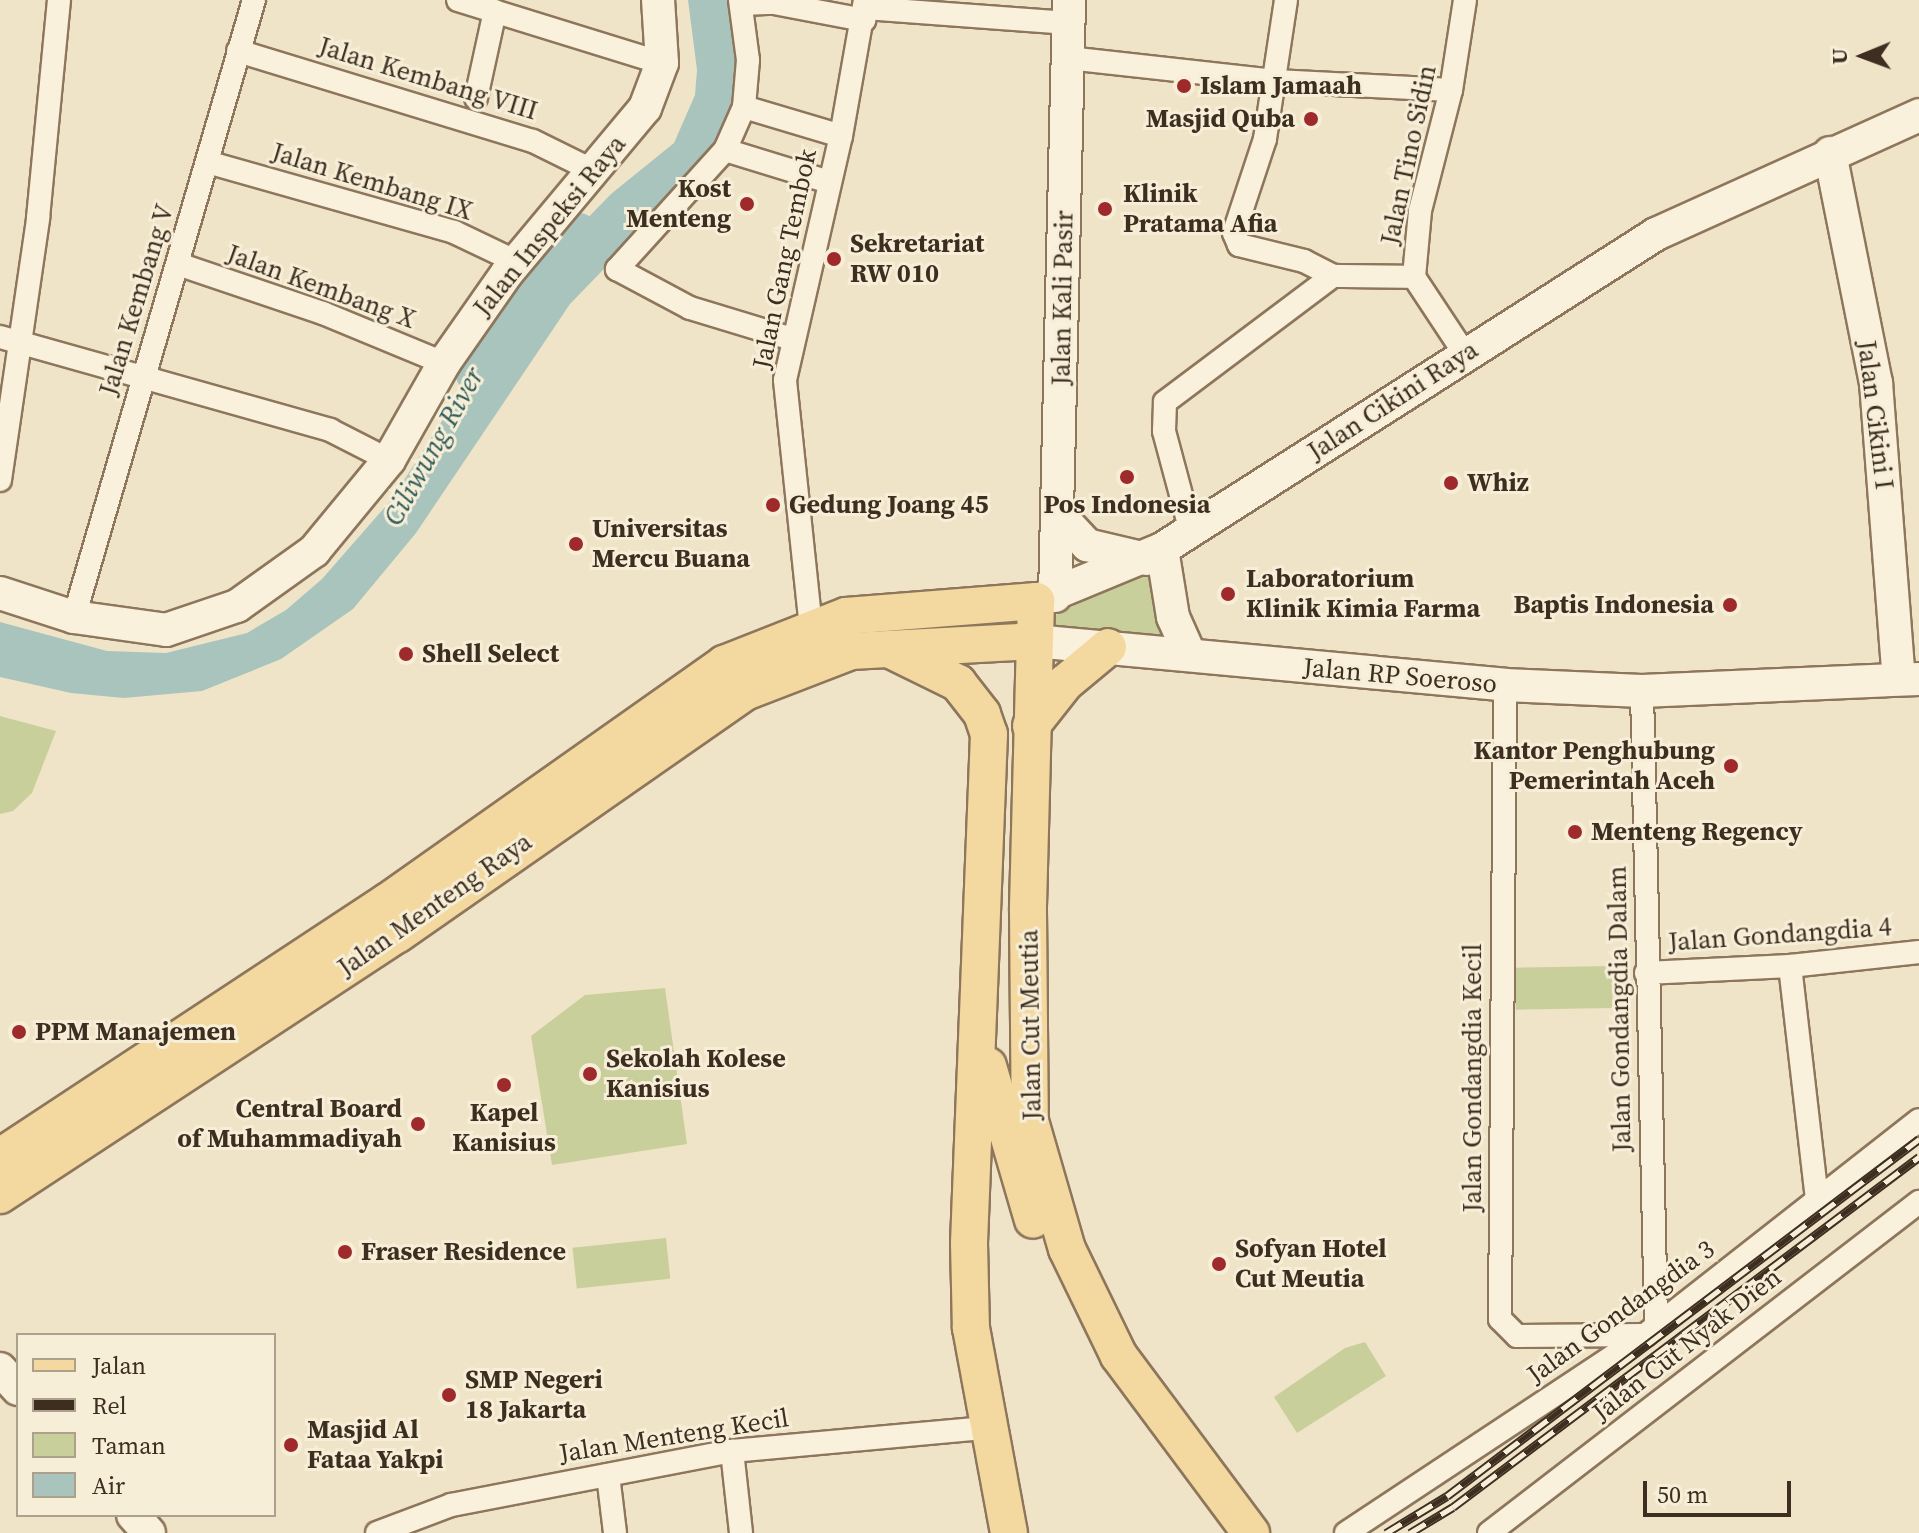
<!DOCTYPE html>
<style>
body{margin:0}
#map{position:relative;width:1919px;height:1533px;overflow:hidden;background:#f0e4c8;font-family:"Source Serif 4",serif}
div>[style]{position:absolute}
.green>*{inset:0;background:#c9cf9b;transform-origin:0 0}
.water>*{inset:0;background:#a9c4bc}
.river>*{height:36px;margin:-18px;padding:0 18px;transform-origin:18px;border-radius:18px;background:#a9c4bc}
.roads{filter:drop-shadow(2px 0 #8d765c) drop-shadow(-2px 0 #8d765c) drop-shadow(0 2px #8d765c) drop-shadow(0 -2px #8d765c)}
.street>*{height:22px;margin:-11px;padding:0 11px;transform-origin:11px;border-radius:11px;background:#faf1dc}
.secondary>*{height:32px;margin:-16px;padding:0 16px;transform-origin:16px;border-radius:16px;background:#faf1dc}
.primary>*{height:36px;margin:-18px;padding:0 18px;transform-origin:18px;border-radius:18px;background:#f3d9a0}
.rail>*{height:9px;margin-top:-4.5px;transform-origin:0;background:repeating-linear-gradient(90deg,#f7eed8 0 18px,#3d2e20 0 36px);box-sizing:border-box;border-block:2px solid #3d2e20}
.dots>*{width:22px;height:22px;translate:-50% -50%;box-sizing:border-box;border:4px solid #f7eed8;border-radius:50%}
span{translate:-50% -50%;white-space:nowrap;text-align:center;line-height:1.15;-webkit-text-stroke:6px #f7eed8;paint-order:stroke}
.street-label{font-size:26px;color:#3d2e20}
.poi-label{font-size:26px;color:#3d2e20;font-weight:700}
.left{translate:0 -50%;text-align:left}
.right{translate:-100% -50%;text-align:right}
.water-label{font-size:28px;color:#2f5d5a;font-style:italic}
.legend{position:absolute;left:16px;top:1333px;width:260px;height:184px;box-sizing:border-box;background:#f7eed8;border:2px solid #ada18e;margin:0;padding:10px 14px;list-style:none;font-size:24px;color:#3d2e20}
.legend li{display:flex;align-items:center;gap:16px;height:40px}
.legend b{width:40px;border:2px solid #ada18e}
.north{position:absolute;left:1823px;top:16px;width:80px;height:80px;-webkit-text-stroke:6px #f7eed8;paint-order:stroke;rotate:269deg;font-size:22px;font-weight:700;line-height:32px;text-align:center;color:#3d2e20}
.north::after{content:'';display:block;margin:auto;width:28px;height:36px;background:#3d2e20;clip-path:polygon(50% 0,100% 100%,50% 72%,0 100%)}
.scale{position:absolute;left:1643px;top:1481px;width:148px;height:36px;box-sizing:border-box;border:4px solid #3d2e20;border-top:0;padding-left:10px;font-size:24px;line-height:28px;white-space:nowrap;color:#3d2e20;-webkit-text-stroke:6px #f7eed8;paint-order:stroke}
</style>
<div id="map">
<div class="green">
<i style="clip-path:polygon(1159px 561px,1175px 642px,1039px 624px)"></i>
<i style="clip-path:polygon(0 716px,56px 731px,32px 793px,13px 811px,0 814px)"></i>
<i style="left:1612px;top:966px;width:42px;height:97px;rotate:89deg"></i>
<i style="clip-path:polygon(665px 988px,687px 1144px,552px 1165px,531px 1036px,585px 995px)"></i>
<i style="left:666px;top:1238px;width:41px;height:94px;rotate:84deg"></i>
<i style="clip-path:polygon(1365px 1342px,1386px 1376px,1297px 1433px,1274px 1397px,1345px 1348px)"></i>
</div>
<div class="water">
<i style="clip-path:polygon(688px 0,734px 0,740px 18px,737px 110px,721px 148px,570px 304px,416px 533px,353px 609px,281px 659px,202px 691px,124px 698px,71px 693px,0 677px,0 622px,107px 651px,166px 653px,247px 633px,286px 610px,322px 579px,392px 499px,543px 264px,611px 194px,674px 143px,695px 95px,697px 70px)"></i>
</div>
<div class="river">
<i style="left:474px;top:375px;width:112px;rotate:-60.7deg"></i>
<i style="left:529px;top:277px;width:68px;rotate:-42.6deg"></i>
</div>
<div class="roads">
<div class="street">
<i style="left:458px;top:0;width:214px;rotate:17.2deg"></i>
<i style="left:740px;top:0;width:61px;rotate:82.4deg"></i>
<i style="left:748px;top:60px;width:47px;rotate:94.9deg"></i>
<i style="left:744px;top:107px;width:47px;rotate:113.8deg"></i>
<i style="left:725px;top:150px;width:161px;rotate:132.2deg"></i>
<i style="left:617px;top:269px;width:83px;rotate:28.1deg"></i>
<i style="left:690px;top:308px;width:107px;rotate:16.9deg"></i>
<i style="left:1286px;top:0;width:141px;rotate:98.6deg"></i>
<i style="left:1265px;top:139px;width:99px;rotate:108.3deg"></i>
<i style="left:1234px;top:233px;width:13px;rotate:67deg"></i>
<i style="left:1239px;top:245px;width:67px;rotate:13.8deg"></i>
<i style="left:1304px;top:261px;width:33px;rotate:27deg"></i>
<i style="left:1333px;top:276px;width:81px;rotate:0.7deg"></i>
<i style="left:1465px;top:0;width:91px;rotate:98.8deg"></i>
<i style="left:1451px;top:90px;width:125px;rotate:104.4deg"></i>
<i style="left:1420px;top:211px;width:66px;rotate:95.2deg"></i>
<i style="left:1414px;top:277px;width:92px;rotate:56.5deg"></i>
<i style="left:741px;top:4px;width:33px;rotate:-2deg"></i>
<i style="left:774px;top:3px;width:92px;rotate:10.7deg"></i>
<i style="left:865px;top:8px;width:204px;rotate:4.2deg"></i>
<i style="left:238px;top:51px;width:308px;rotate:17deg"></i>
<i style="left:533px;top:141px;width:70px;rotate:26.2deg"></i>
<i style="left:1068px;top:58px;width:208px;rotate:6.3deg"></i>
<i style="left:1275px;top:81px;width:176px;rotate:2.9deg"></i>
<i style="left:476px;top:98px;width:89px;rotate:-77.7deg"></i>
<i style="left:744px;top:107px;width:101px;rotate:16.6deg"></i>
<i style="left:725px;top:150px;width:109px;rotate:17.1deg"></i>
<i style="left:207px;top:162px;width:257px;rotate:15.8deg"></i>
<i style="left:454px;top:232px;width:70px;rotate:25.5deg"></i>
<i style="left:178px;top:264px;width:153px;rotate:18.7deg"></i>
<i style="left:323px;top:313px;width:131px;rotate:22.5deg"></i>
<i style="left:0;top:337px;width:343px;rotate:15.7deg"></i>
<i style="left:330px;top:430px;width:66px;rotate:27deg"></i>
<i style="left:0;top:480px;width:265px;rotate:-81.7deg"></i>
<i style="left:38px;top:218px;width:219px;rotate:-84.5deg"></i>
<i style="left:1191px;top:532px;width:105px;rotate:-105deg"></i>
<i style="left:1164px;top:431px;width:29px;rotate:-88deg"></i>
<i style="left:1165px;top:402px;width:210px;rotate:-36.9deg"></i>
<i style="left:74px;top:617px;width:643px;rotate:-73.74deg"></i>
<i style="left:811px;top:628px;width:249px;rotate:-96deg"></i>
<i style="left:785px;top:380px;width:250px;rotate:-77.1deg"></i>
<i style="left:841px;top:136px;width:138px;rotate:-80deg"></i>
<i style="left:1505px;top:685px;width:634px;rotate:90.45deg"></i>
<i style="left:1500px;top:1319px;width:24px;rotate:45deg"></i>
<i style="left:1517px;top:1336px;width:128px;rotate:-0.4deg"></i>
<i style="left:1642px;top:691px;width:634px;rotate:88.73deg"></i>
<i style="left:1790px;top:966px;width:235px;rotate:83.4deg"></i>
<i style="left:1646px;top:973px;width:144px;rotate:-2.8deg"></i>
<i style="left:1790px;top:966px;width:130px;rotate:-6.2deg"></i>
<i style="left:732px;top:1451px;width:82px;rotate:83.7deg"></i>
<i style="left:608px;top:1475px;width:58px;rotate:83.1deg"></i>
<i style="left:377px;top:1533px;width:79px;rotate:-20.7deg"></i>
<i style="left:451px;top:1505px;width:286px;rotate:-10.9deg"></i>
<i style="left:732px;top:1451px;width:255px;rotate:-5.2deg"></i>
<i style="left:1346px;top:1533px;width:359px;rotate:-33.5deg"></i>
<i style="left:1645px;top:1335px;width:348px;rotate:-38.1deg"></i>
<i style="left:1489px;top:1533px;width:543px;rotate:-37.59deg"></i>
</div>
<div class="secondary">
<i style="left:1830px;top:153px;width:235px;rotate:78.7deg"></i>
<i style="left:1876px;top:383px;width:297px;rotate:85.6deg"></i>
<i style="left:1060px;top:516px;width:40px;rotate:47deg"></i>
<i style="left:1087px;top:545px;width:61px;rotate:13.3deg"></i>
<i style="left:1162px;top:549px;width:69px;rotate:80.8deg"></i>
<i style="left:1173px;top:617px;width:39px;rotate:66deg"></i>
<i style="left:0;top:593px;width:78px;rotate:18deg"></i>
<i style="left:74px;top:617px;width:93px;rotate:8deg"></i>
<i style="left:166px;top:630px;width:75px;rotate:-18.7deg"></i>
<i style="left:237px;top:606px;width:95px;rotate:-35.5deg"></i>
<i style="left:314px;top:551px;width:118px;rotate:-50.5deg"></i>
<i style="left:389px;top:460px;width:112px;rotate:-60.4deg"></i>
<i style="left:444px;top:363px;width:110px;rotate:-55deg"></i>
<i style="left:507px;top:273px;width:215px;rotate:-50.1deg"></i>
<i style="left:645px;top:108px;width:48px;rotate:-69.3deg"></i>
<i style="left:662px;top:63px;width:63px;rotate:-93.6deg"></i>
<i style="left:1055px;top:596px;width:596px;rotate:-88.65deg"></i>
<i style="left:1036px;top:601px;width:136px;rotate:-22.4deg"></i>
<i style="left:1162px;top:549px;width:586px;rotate:-32.52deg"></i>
<i style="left:1656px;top:234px;width:289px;rotate:-24.3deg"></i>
<i style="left:1034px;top:641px;width:473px;rotate:5.3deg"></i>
<i style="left:1505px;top:685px;width:137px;rotate:2.5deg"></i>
<i style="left:1642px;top:691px;width:277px;rotate:-2.5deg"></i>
<i style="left:0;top:1369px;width:27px;rotate:48deg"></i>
<i style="left:133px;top:1515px;width:24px;rotate:48deg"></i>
</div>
<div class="primary">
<i style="left:891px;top:650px;width:75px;rotate:26.2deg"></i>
<i style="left:958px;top:683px;width:39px;rotate:52deg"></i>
<i style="left:982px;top:714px;width:21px;rotate:71deg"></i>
<i style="left:989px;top:734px;width:509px;rotate:92.25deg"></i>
<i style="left:969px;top:1243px;width:85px;rotate:88.7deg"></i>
<i style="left:971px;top:1328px;width:208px;rotate:79.5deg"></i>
<i style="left:1031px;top:726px;width:55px;rotate:-51.7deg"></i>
<i style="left:1065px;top:683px;width:56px;rotate:-39.9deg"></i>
<i style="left:988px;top:1066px;width:160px;rotate:73.7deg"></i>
<i style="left:0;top:1157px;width:463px;rotate:-33.4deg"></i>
<i style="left:387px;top:902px;width:413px;rotate:-35.2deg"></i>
<i style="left:724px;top:664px;width:131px;rotate:-21.5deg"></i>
<i style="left:846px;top:616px;width:191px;rotate:-4.5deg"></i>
<i style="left:1036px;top:601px;width:310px;rotate:91.5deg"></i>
<i style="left:1028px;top:911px;width:210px;rotate:89.5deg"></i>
<i style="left:1030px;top:1121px;width:133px;rotate:73.9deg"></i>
<i style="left:1067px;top:1249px;width:119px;rotate:64.1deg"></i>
<i style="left:1119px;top:1356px;width:221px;rotate:53.3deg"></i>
<i style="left:0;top:1195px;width:476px;rotate:-33.3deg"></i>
<i style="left:398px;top:934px;width:423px;rotate:-34.9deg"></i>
<i style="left:745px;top:692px;width:114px;rotate:-21.1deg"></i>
<i style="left:851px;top:651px;width:183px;rotate:-3.1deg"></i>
</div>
</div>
<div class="rail">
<i style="left:1386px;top:1533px;width:71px;rotate:-31.2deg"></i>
<i style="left:1447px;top:1496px;width:592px;rotate:-37.1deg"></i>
<i style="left:1410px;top:1533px;width:50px;rotate:-31.2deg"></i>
<i style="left:1453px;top:1507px;width:583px;rotate:-36.91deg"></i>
</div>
<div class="dots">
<i style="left:1184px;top:86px;background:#9e2a2b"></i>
<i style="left:1311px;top:119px;background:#9e2a2b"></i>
<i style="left:747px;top:204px;background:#9e2a2b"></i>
<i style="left:1105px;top:209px;background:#9e2a2b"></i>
<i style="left:834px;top:259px;background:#9e2a2b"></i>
<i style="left:1127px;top:477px;background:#9e2a2b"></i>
<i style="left:1451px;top:483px;background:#9e2a2b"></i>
<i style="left:773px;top:505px;background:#9e2a2b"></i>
<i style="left:576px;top:544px;background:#9e2a2b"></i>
<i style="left:1228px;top:594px;background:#9e2a2b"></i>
<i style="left:1730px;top:605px;background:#9e2a2b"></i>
<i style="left:406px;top:654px;background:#9e2a2b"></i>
<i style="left:1731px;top:766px;background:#9e2a2b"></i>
<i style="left:1575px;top:832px;background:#9e2a2b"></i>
<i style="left:19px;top:1032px;background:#9e2a2b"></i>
<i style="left:590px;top:1074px;background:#9e2a2b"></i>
<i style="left:504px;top:1085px;background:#9e2a2b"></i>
<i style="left:418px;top:1124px;background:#9e2a2b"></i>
<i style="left:345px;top:1252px;background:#9e2a2b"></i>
<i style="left:1219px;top:1264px;background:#9e2a2b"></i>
<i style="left:449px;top:1395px;background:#9e2a2b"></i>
<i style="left:291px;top:1445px;background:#9e2a2b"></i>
</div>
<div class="street-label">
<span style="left:428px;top:79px;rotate:17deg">Jalan Kembang VIII</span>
<span style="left:1409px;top:155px;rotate:-78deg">Jalan Tino Sidin</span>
<span style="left:372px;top:182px;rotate:17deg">Jalan Kembang IX</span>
<span style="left:550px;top:226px;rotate:-51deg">Jalan Inspeksi Raya</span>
<span style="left:785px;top:259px;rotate:-78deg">Jalan Gang Tembok</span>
<span style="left:321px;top:287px;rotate:20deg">Jalan Kembang X</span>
<span style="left:1063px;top:298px;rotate:-89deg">Jalan Kali Pasir</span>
<span style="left:137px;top:300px;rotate:-73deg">Jalan Kembang V</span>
<span style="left:1393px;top:401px;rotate:-33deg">Jalan Cikini Raya</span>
<span style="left:1875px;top:415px;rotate:83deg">Jalan Cikini I</span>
<span style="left:1400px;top:676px;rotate:5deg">Jalan RP Soeroso</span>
<span style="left:435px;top:905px;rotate:-35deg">Jalan Menteng Raya</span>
<span style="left:1780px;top:935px;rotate:-4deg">Jalan Gondangdia 4</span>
<span style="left:1620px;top:1009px;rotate:-91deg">Jalan Gondangdia Dalam</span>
<span style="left:1031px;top:1025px;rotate:-91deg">Jalan Cut Meutia</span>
<span style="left:1473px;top:1078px;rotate:-90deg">Jalan Gondangdia Kecil</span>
<span style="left:1621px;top:1312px;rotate:-36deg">Jalan Gondangdia 3</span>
<span style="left:1687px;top:1345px;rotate:-38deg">Jalan Cut Nyak Dien</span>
<span style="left:674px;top:1436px;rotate:-9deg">Jalan Menteng Kecil</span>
</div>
<div class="poi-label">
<span class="left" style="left:1200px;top:86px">Islam Jamaah</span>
<span class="right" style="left:1295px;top:119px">Masjid Quba</span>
<span class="right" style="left:731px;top:204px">Kost<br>Menteng</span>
<span class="left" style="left:1123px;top:209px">Klinik<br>Pratama Afia</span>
<span class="left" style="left:850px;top:259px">Sekretariat<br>RW 010</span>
<span class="left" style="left:1467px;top:483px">Whiz</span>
<span class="left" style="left:789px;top:505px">Gedung Joang 45</span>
<span style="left:1127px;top:505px">Pos Indonesia</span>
<span class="left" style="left:592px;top:544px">Universitas<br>Mercu Buana</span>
<span class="left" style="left:1246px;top:594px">Laboratorium<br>Klinik Kimia Farma</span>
<span class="right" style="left:1714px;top:605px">Baptis Indonesia</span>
<span class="left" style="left:422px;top:654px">Shell Select</span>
<span class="right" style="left:1715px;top:766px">Kantor Penghubung<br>Pemerintah Aceh</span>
<span class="left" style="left:1591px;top:832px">Menteng Regency</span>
<span class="left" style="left:35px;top:1032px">PPM Manajemen</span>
<span class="left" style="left:606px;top:1074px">Sekolah Kolese<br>Kanisius</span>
<span class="right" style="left:402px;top:1124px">Central Board<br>of Muhammadiyah</span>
<span style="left:504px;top:1128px">Kapel<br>Kanisius</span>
<span class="left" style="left:1235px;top:1264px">Sofyan Hotel<br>Cut Meutia</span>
<span class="left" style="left:361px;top:1252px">Fraser Residence</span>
<span class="left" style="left:465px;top:1395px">SMP Negeri<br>18 Jakarta</span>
<span class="left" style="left:307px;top:1445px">Masjid Al<br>Fataa Yakpi</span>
</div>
<div class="water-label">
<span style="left:433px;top:446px;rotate:-61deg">Ciliwung River</span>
</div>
<ul class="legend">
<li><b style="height:10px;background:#f3d9a0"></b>Jalan</li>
<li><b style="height:10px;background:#3d2e20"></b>Rel</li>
<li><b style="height:22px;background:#c9cf9b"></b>Taman</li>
<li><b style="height:22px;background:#a9c4bc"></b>Air</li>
</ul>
<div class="north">U</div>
<div class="scale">50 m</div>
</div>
